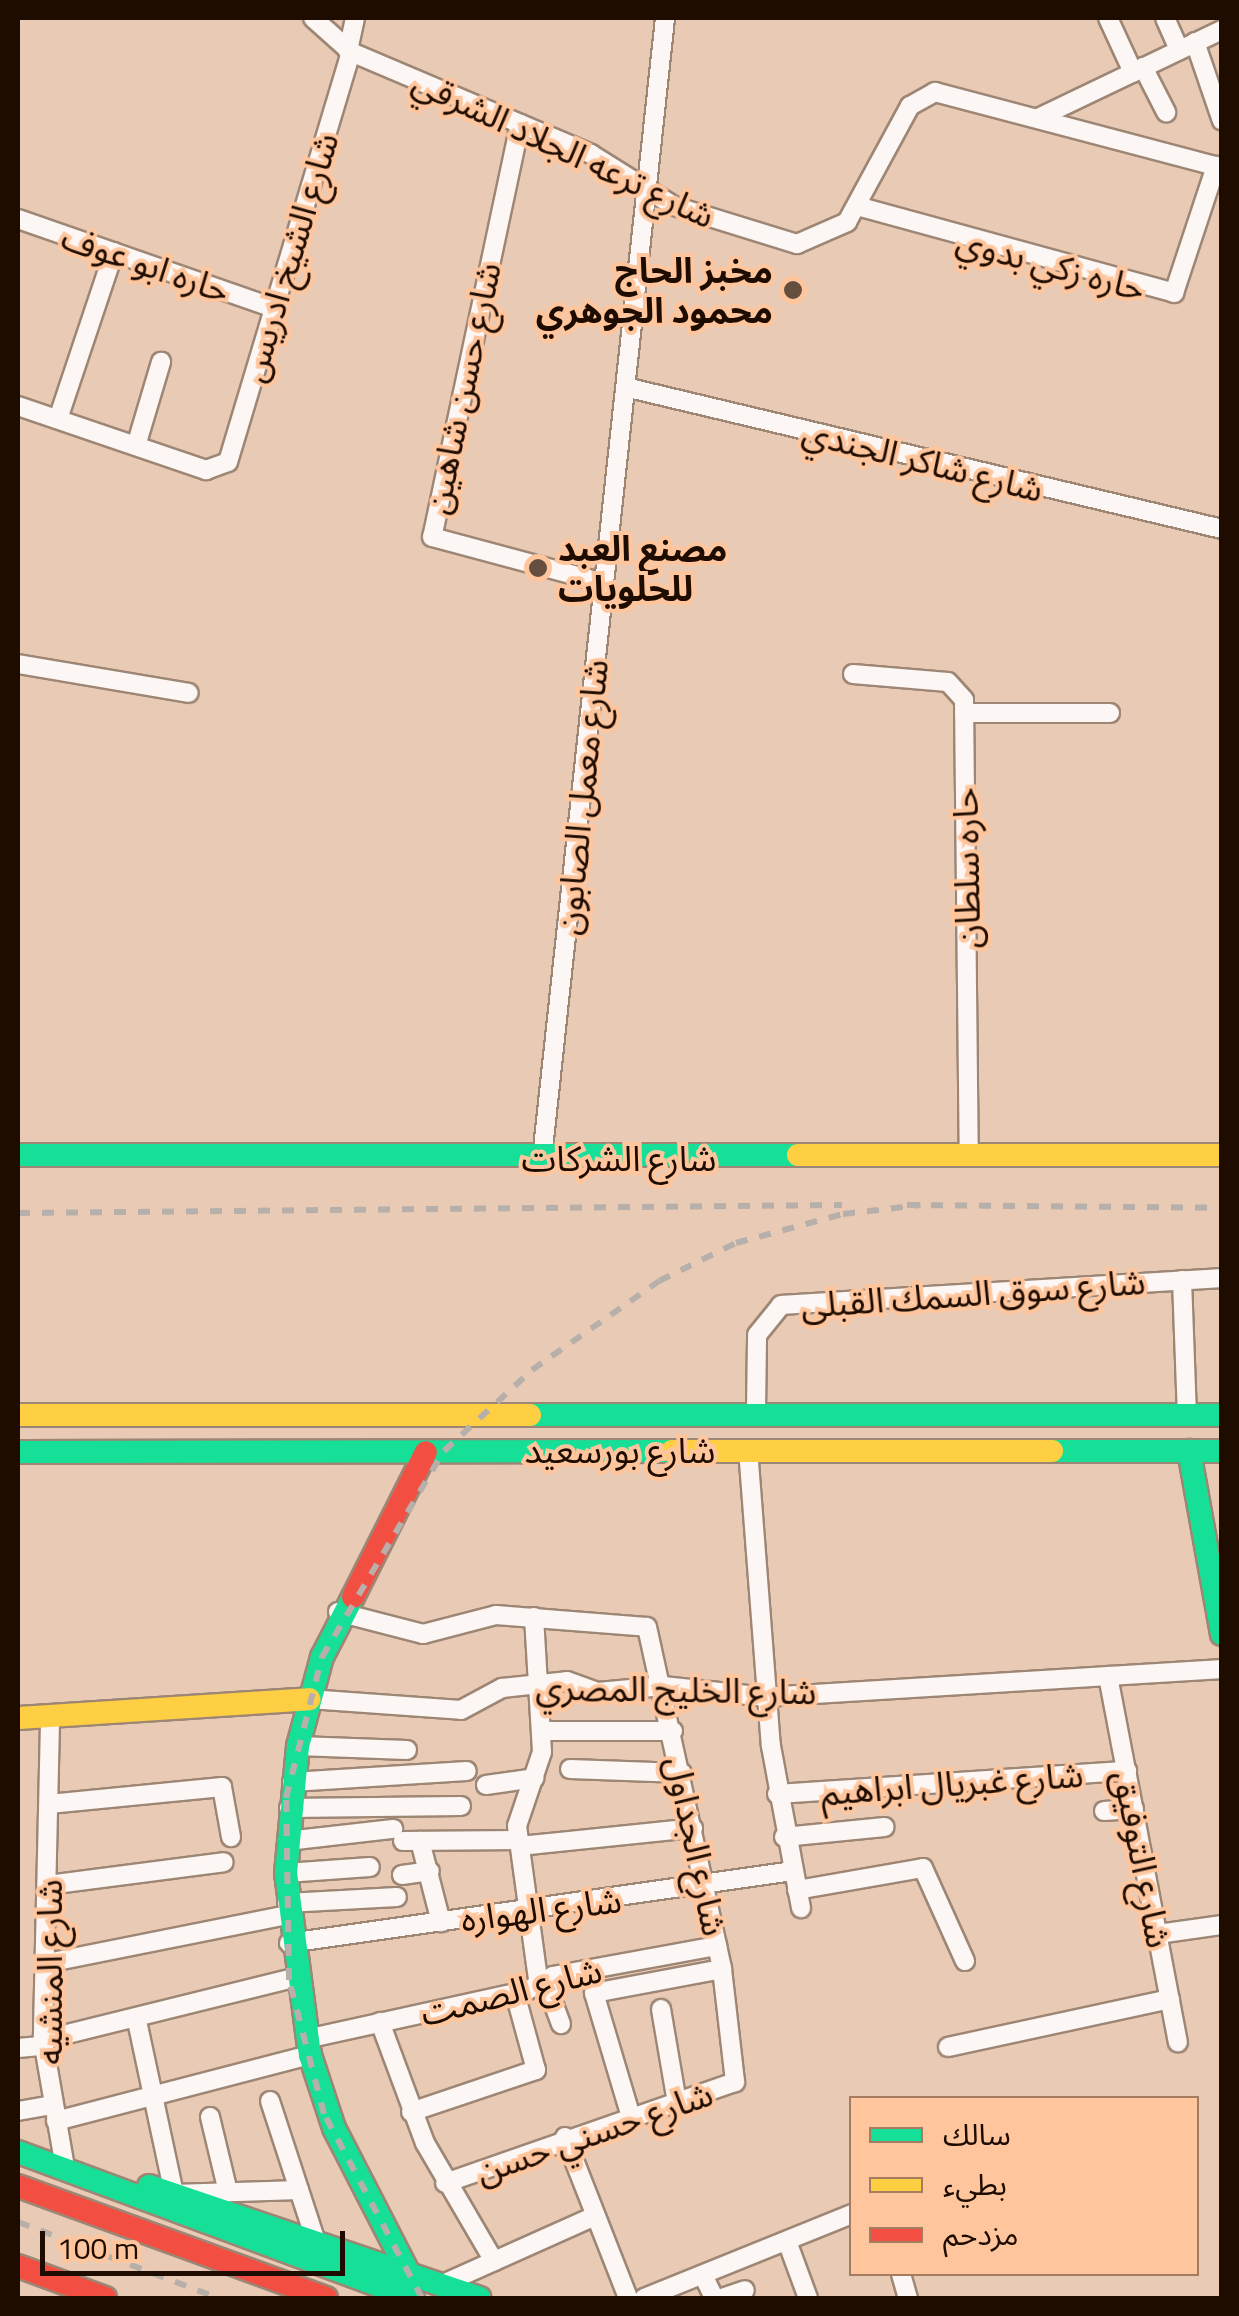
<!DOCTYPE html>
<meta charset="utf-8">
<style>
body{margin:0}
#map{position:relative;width:1239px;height:2316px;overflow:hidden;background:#e9cab4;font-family:"Titillium Web","Noto Sans Arabic",sans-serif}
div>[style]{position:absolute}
.roads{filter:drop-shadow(2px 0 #9e8675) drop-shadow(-2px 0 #9e8675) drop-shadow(0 2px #9e8675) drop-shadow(0 -2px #9e8675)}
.street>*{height:18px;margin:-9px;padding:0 9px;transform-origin:9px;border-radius:9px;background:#fcf7f4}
.fast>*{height:22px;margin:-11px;padding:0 11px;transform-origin:11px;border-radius:11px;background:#16e098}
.slow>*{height:22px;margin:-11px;padding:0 11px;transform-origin:11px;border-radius:11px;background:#ffcf43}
.jam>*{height:22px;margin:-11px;padding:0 11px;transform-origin:11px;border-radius:11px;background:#f24e42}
.rail>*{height:6px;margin-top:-3px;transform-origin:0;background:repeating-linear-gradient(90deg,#b7afaa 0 12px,transparent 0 24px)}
.dots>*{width:28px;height:28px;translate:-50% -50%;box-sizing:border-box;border:5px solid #ffc69e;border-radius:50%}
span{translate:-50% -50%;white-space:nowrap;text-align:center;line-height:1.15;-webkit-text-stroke:8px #ffc69e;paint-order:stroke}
.street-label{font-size:35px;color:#1f0c00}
.poi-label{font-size:35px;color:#1f0c00;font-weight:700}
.right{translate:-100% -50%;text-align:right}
.left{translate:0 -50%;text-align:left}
.frame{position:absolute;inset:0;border:20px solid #1f0c00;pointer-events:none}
.legend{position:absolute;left:849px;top:2096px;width:350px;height:180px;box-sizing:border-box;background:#ffc69e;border:2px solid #a57c5f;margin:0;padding:12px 18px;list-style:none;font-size:30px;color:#1f0c00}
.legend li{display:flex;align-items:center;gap:20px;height:50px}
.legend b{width:50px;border:2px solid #a57c5f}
.scale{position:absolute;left:40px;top:2231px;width:305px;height:45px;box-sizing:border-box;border:5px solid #1f0c00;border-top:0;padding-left:12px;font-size:30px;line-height:35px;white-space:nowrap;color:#1f0c00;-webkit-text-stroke:8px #ffc69e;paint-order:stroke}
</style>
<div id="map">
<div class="roads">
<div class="street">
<i style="left:313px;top:18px;width:51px;rotate:41.8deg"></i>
<i style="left:351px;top:52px;width:261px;rotate:23deg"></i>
<i style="left:591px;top:154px;width:98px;rotate:32.1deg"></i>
<i style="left:674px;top:206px;width:129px;rotate:17.2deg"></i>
<i style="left:797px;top:244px;width:55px;rotate:-23.7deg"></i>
<i style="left:847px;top:222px;width:132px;rotate:-61.5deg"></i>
<i style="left:910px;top:106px;width:29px;rotate:-29deg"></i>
<i style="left:935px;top:92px;width:297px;rotate:14.8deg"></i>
<i style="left:1108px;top:18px;width:60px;rotate:65.2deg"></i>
<i style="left:1165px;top:18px;width:35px;rotate:66deg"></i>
<i style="left:1195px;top:42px;width:83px;rotate:71.1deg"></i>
<i style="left:348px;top:51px;width:34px;rotate:-78deg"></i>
<i style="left:1143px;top:67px;width:51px;rotate:62.9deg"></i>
<i style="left:1038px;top:118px;width:204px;rotate:-25.6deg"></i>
<i style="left:520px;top:124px;width:422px;rotate:102deg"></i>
<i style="left:432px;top:537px;width:178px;rotate:15deg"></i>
<i style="left:857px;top:206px;width:329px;rotate:15.3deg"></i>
<i style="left:1174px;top:293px;width:134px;rotate:-71.7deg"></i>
<i style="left:18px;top:219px;width:271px;rotate:19.2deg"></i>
<i style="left:625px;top:387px;width:614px;rotate:13.38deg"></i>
<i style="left:18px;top:406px;width:199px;rotate:18.8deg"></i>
<i style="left:206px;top:470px;width:23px;rotate:-20deg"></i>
<i style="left:228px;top:462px;width:428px;rotate:-73.3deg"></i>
<i style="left:58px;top:419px;width:176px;rotate:-71.5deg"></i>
<i style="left:136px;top:446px;width:88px;rotate:-73.4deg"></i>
<i style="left:18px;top:664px;width:173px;rotate:9.6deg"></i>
<i style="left:853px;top:674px;width:95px;rotate:4.8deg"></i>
<i style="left:948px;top:682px;width:24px;rotate:48deg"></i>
<i style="left:964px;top:700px;width:456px;rotate:89.4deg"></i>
<i style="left:964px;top:713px;width:146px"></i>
<i style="left:542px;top:1158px;width:1147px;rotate:-83.84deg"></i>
<i style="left:1182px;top:1280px;width:135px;rotate:87.9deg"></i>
<i style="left:756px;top:1411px;width:76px;rotate:-89.2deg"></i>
<i style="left:757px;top:1335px;width:38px;rotate:-51deg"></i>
<i style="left:781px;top:1305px;width:442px;rotate:-3.5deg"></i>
<i style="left:748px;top:1449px;width:298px;rotate:85.6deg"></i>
<i style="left:771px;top:1746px;width:165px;rotate:79.5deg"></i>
<i style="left:338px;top:1612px;width:88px;rotate:14.5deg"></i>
<i style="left:423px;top:1634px;width:75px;rotate:-14.6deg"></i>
<i style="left:496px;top:1615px;width:151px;rotate:4.5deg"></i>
<i style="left:647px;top:1627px;width:350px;rotate:77.6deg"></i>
<i style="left:722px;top:1969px;width:114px;rotate:83.4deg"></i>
<i style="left:735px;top:2082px;width:307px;rotate:160.8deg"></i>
<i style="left:534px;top:1617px;width:135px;rotate:86.6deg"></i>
<i style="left:542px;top:1752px;width:78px;rotate:108.7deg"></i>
<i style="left:517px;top:1826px;width:162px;rotate:82.2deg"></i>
<i style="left:1108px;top:1676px;width:373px;rotate:79.2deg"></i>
<i style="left:309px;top:1699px;width:152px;rotate:4.1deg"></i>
<i style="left:461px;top:1710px;width:47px;rotate:-28.2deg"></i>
<i style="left:502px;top:1688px;width:65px;rotate:-6.1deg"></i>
<i style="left:567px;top:1681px;width:33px;rotate:20deg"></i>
<i style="left:598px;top:1692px;width:65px;rotate:-5.3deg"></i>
<i style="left:663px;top:1686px;width:104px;rotate:6.1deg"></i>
<i style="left:766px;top:1697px;width:457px;rotate:-3.5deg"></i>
<i style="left:50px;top:1722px;width:318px;rotate:91.3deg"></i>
<i style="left:43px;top:2040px;width:123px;rotate:80.2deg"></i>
<i style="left:543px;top:1731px;width:130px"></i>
<i style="left:298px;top:1746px;width:109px;rotate:2.1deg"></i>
<i style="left:570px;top:1769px;width:112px;rotate:2deg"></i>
<i style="left:292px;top:1782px;width:175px;rotate:-3.6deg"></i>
<i style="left:486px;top:1785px;width:49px;rotate:-8.1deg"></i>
<i style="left:777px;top:1794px;width:351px;rotate:-3.8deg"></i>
<i style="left:49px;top:1804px;width:174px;rotate:-5.6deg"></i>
<i style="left:222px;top:1787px;width:51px;rotate:79.8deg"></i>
<i style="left:289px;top:1808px;width:172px;rotate:-0.7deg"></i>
<i style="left:1104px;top:1811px;width:30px;rotate:-4deg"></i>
<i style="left:784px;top:1837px;width:101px;rotate:-5.7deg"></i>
<i style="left:287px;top:1841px;width:107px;rotate:-6.5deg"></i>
<i style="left:403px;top:1841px;width:116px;rotate:-0.5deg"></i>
<i style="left:420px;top:1841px;width:84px;rotate:75.5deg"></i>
<i style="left:520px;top:1846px;width:174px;rotate:-5.9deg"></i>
<i style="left:286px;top:1873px;width:84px;rotate:-4.1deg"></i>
<i style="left:402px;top:1875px;width:28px;rotate:-8deg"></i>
<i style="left:48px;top:1885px;width:177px;rotate:-7.4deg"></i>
<i style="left:797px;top:1890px;width:128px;rotate:-9.9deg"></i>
<i style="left:923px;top:1868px;width:102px;rotate:65.7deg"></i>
<i style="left:287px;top:1903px;width:110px;rotate:-3.1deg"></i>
<i style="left:1158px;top:1934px;width:65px;rotate:-8deg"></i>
<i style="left:289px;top:1943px;width:509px;rotate:-8.13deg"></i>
<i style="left:47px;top:1963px;width:245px;rotate:-11.3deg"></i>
<i style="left:545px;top:1981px;width:46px;rotate:69.6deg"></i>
<i style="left:661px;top:2009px;width:95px;rotate:80.3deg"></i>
<i style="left:137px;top:2021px;width:177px;rotate:77.9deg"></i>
<i style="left:174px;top:2194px;width:125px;rotate:-1.8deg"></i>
<i style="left:380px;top:2022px;width:129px;rotate:69.6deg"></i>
<i style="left:425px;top:2143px;width:137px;rotate:59.7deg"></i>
<i style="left:306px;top:2039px;width:227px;rotate:-12.4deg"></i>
<i style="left:528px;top:1990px;width:29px;rotate:-29deg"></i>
<i style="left:553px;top:1976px;width:167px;rotate:-10.4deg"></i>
<i style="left:43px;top:2040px;width:259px;rotate:-13.9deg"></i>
<i style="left:948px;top:2047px;width:227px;rotate:-12.2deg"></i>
<i style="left:18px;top:2048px;width:25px;rotate:-5deg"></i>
<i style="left:270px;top:2101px;width:142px;rotate:71.9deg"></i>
<i style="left:18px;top:2111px;width:36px;rotate:-10deg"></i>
<i style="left:411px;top:2112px;width:132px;rotate:-18.6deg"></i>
<i style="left:536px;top:2070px;width:80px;rotate:-105.3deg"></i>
<i style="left:210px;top:2117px;width:77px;rotate:76.5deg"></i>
<i style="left:631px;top:2117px;width:129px;rotate:-106.6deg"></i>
<i style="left:594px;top:1993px;width:130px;rotate:-10.6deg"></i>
<i style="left:56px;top:2121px;width:262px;rotate:-14.6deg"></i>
<i style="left:565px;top:2137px;width:173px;rotate:68.6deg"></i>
<i style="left:787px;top:2241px;width:61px;rotate:69.8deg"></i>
<i style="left:901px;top:2274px;width:25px;rotate:74deg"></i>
<i style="left:703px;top:2275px;width:25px;rotate:64deg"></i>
<i style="left:443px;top:2284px;width:164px;rotate:-24.1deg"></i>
<i style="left:644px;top:2298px;width:224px;rotate:-22deg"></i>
<i style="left:722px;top:2298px;width:24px;rotate:-19deg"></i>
</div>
<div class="fast">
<i style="left:18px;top:1155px;width:780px"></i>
<i style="left:530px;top:1415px;width:692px"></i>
<i style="left:1052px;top:1451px;width:170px"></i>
<i style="left:1189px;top:1451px;width:186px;rotate:79.8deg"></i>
<i style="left:18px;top:1452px;width:654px;rotate:-0.09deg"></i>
<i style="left:353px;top:1597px;width:68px;rotate:117.3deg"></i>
<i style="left:322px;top:1657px;width:92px;rotate:105.1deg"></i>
<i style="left:298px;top:1746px;width:128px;rotate:95.4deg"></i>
<i style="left:286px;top:1873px;width:184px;rotate:82.5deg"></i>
<i style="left:310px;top:2055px;width:77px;rotate:71.8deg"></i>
<i style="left:334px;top:2128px;width:160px;rotate:62.8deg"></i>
<i style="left:18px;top:2152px;width:421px;rotate:20.3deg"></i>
<i style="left:149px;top:2186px;width:349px;rotate:18.7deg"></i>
</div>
<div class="slow">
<i style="left:798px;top:1155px;width:424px"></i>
<i style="left:18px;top:1415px;width:512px"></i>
<i style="left:672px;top:1451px;width:380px"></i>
<i style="left:18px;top:1718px;width:292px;rotate:-3.7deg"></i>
</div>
<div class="jam">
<i style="left:353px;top:1597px;width:162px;rotate:-63.3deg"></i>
<i style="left:18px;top:2186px;width:328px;rotate:20deg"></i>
<i style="left:18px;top:2266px;width:93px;rotate:20.2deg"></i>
</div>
</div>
<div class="rail">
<i style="left:907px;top:1205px;width:315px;rotate:0.5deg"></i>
<i style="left:18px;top:1213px;width:824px;rotate:-0.56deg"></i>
<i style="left:18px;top:2222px;width:214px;rotate:20.8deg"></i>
<i style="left:422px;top:2298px;width:208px;rotate:-118deg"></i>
<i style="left:324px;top:2114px;width:138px;rotate:-104.6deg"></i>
<i style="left:289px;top:1980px;width:182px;rotate:-90.9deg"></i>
<i style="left:286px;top:1798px;width:146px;rotate:-75.7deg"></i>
<i style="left:322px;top:1657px;width:239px;rotate:-59.4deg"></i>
<i style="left:444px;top:1451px;width:120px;rotate:-42.6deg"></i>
<i style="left:532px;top:1370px;width:155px;rotate:-35deg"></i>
<i style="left:659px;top:1281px;width:86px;rotate:-26.3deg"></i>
<i style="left:736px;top:1243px;width:111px;rotate:-15.2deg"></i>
<i style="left:843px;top:1214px;width:78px;rotate:-6.7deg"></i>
</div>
<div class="dots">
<i style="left:793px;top:290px;background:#664e3f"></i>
<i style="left:538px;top:568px;background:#664e3f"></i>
</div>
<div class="street-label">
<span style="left:564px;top:148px;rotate:25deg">شارع ترعه الجلاد الشرقي</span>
<span style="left:289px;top:257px;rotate:-73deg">شارع الشيخ ادريس</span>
<span style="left:146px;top:263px;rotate:19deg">حاره ابو عوف</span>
<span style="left:1051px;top:264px;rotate:15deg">حاره زكي بدوي</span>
<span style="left:462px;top:388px;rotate:-78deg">شارع حسن شاهين</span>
<span style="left:923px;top:460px;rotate:14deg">شارع شاكر الجندي</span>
<span style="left:581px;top:797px;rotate:-84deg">شارع معمل الصابون</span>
<span style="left:966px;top:868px;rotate:-91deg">حاره سلطان</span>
<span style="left:619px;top:1158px">شارع الشركات</span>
<span style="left:973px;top:1293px;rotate:-4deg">شارع سوق السمك القبلى</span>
<span style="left:620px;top:1450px">شارع بورسعيد</span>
<span style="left:676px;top:1689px;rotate:1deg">شارع الخليج المصري</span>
<span style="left:952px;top:1783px;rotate:-4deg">شارع غبريال ابراهيم</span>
<span style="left:697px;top:1846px;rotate:78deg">شارع الجداول</span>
<span style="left:1143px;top:1859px;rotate:79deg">شارع التوفيق</span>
<span style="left:541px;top:1909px;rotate:-7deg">شارع الهواره</span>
<span style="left:49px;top:1972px;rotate:-90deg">شارع المنشيه</span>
<span style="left:511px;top:1991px;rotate:-14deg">شارع الصمت</span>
<span style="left:594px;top:2132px;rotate:-19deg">شارع حسني حسن</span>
</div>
<div class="poi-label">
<span class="right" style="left:773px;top:290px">مخبز الحاج<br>محمود الجوهري</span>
<span class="left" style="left:558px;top:568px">مصنع العبد<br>للحلويات</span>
</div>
<div class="frame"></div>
<ul class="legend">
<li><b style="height:12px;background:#16e098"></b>سالك</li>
<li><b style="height:12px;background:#ffcf43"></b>بطيء</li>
<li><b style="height:12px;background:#f24e42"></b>مزدحم</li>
</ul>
<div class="scale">100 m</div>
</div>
